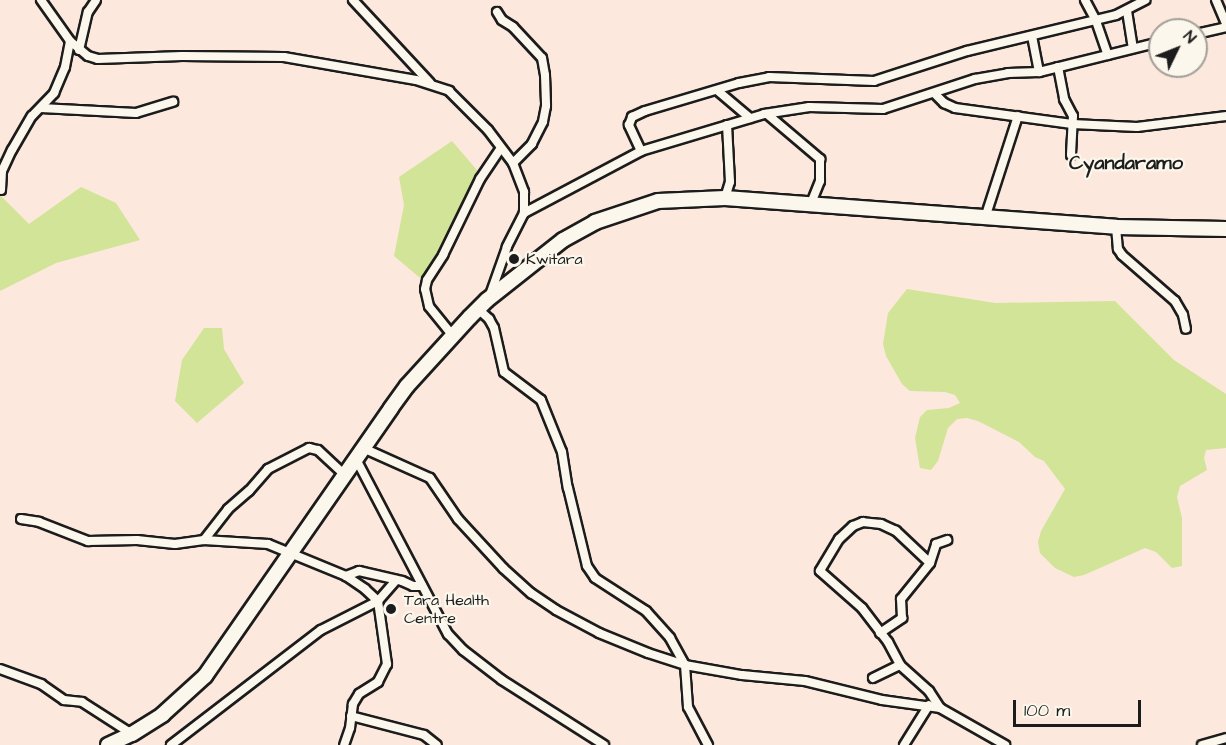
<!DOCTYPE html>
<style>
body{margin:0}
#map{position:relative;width:1226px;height:745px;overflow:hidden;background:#fce8dc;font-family:"Architects Daughter",sans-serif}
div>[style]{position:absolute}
.green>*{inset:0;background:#d2e498}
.roads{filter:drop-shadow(2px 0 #1c1c1c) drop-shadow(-2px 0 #1c1c1c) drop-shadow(0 2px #1c1c1c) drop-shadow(0 -2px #1c1c1c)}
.minor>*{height:8px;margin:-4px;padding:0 4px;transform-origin:4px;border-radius:4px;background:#fbf7ec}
.trunk>*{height:14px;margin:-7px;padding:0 7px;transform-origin:7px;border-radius:7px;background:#fbf7ec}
.dots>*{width:16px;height:16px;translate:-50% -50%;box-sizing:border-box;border:3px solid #fbf7ec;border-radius:50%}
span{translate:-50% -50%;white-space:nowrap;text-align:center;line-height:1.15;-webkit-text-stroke:4.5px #fbf7ec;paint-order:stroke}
.poi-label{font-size:16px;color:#1c1c1c}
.left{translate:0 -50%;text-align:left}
.quarter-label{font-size:20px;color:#1c1c1c;font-weight:700}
.north{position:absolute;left:1148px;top:18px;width:60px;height:60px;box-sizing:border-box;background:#fbf7ec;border:2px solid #a29f99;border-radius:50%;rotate:47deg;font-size:16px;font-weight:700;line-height:24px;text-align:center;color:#1c1c1c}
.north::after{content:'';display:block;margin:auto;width:21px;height:27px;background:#1c1c1c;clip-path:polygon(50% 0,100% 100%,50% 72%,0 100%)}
.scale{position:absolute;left:1013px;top:700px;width:128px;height:27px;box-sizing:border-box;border:3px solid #1c1c1c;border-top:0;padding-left:8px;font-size:18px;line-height:21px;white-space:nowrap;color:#1c1c1c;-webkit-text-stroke:4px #fbf7ec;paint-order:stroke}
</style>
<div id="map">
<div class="green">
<i style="clip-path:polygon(452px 141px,482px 176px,427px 280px,419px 277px,394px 256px,404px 205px,399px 177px)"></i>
<i style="clip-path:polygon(81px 187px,116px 203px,140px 240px,56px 263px,0 291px,0 195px,29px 224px)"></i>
<i style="clip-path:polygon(907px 289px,995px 303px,1115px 301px,1174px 360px,1226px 394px,1226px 448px,1206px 450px,1204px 458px,1207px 470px,1180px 486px,1177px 497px,1182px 518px,1182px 566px,1172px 568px,1156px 552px,1145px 548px,1084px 575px,1074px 577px,1055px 568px,1040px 553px,1038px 542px,1041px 531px,1065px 489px,1044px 461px,1035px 457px,1019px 442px,978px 421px,967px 418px,957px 419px,948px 428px,938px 461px,931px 470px,920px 468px,915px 438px,920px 417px,927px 410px,949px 408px,960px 403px,955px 395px,945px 392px,910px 391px,902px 384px,886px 356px,883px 344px,888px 313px)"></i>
<i style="clip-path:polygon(204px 328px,222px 328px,224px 349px,244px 383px,197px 423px,175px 401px,182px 360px)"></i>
</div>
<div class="roads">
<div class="minor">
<i style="left:41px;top:0;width:50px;rotate:54.7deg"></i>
<i style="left:70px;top:41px;width:23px;rotate:40deg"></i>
<i style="left:88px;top:56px;width:10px;rotate:17deg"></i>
<i style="left:98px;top:59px;width:84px;rotate:-2deg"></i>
<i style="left:182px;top:56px;width:102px;rotate:0.6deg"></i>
<i style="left:284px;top:57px;width:134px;rotate:9.9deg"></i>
<i style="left:416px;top:80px;width:35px;rotate:18deg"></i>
<i style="left:449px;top:91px;width:55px;rotate:45deg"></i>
<i style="left:488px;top:130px;width:41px;rotate:52.9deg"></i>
<i style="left:513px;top:163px;width:31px;rotate:69deg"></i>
<i style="left:524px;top:192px;width:21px;rotate:90deg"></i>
<i style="left:524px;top:213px;width:38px;rotate:117deg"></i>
<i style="left:507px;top:247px;width:51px;rotate:109.5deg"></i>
<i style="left:353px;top:0;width:113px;rotate:47.1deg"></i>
<i style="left:1085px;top:0;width:24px;rotate:62deg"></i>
<i style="left:1096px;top:21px;width:36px;rotate:71deg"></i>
<i style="left:1216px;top:0;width:25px;rotate:67deg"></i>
<i style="left:1127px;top:11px;width:37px;rotate:81deg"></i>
<i style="left:497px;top:12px;width:9px;rotate:58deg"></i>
<i style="left:502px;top:20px;width:13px;rotate:32deg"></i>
<i style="left:513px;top:27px;width:42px;rotate:46.9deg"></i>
<i style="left:542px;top:58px;width:17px;rotate:80deg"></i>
<i style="left:545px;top:75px;width:31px;rotate:88deg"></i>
<i style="left:546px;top:106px;width:16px;rotate:101deg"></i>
<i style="left:543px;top:122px;width:25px;rotate:117deg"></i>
<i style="left:532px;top:144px;width:27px;rotate:135deg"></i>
<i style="left:1196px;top:34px;width:31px;rotate:-13deg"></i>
<i style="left:1032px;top:36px;width:37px;rotate:79deg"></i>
<i style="left:79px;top:50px;width:39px;rotate:-77deg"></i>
<i style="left:88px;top:12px;width:14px;rotate:-56deg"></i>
<i style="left:1058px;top:67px;width:33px;rotate:79deg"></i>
<i style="left:1064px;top:99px;width:19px;rotate:62deg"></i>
<i style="left:1073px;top:116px;width:39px;rotate:93deg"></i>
<i style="left:718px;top:91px;width:42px;rotate:40.2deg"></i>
<i style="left:935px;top:94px;width:13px;rotate:45deg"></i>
<i style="left:944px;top:103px;width:12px;rotate:24deg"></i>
<i style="left:955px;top:108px;width:118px;rotate:7.8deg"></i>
<i style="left:1072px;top:124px;width:65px;rotate:2.6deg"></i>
<i style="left:1137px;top:127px;width:90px;rotate:-7deg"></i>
<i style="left:41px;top:108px;width:95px;rotate:3deg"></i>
<i style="left:136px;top:113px;width:39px;rotate:-17deg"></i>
<i style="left:767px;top:114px;width:70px;rotate:40.3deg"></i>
<i style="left:820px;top:159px;width:22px;rotate:90deg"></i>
<i style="left:820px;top:181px;width:24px;rotate:112deg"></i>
<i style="left:641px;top:151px;width:29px;rotate:-115deg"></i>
<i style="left:629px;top:125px;width:9px;rotate:-69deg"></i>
<i style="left:632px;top:117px;width:14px;rotate:-25deg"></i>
<i style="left:645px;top:111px;width:98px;rotate:-16.6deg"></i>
<i style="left:739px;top:83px;width:31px;rotate:-11deg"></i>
<i style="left:769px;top:77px;width:105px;rotate:2.2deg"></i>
<i style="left:874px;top:81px;width:98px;rotate:-17.9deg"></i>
<i style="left:967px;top:51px;width:153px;rotate:-13.6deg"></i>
<i style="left:1116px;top:15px;width:33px;rotate:-27deg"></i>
<i style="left:1px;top:190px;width:19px;rotate:-87deg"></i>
<i style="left:2px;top:171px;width:23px;rotate:-65deg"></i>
<i style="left:12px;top:150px;width:39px;rotate:-60deg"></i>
<i style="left:32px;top:116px;width:32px;rotate:-46deg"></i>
<i style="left:54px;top:93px;width:28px;rotate:-67deg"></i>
<i style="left:65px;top:67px;width:26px;rotate:-79deg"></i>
<i style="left:725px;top:198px;width:17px;rotate:-73deg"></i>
<i style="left:730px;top:182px;width:57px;rotate:-93deg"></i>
<i style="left:524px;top:213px;width:132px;rotate:-27.9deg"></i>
<i style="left:641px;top:151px;width:128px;rotate:-16.7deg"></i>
<i style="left:764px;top:114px;width:46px;rotate:-8.8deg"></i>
<i style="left:809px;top:107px;width:74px;rotate:1.5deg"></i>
<i style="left:883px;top:109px;width:97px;rotate:-18.1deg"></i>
<i style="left:975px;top:79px;width:34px;rotate:-10deg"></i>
<i style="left:1008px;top:73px;width:31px;rotate:-2deg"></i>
<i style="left:1039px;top:72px;width:125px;rotate:-13.9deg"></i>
<i style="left:985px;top:218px;width:107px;rotate:-72.1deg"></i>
<i style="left:1116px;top:227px;width:22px;rotate:85deg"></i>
<i style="left:1118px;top:249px;width:7px;rotate:56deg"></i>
<i style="left:1122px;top:255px;width:70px;rotate:41deg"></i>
<i style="left:1175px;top:301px;width:16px;rotate:60deg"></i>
<i style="left:1183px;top:315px;width:14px;rotate:78deg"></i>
<i style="left:478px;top:309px;width:15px;rotate:42deg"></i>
<i style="left:489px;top:319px;width:10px;rotate:61deg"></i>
<i style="left:494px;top:328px;width:45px;rotate:77.2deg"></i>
<i style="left:504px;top:372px;width:46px;rotate:37.1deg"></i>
<i style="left:541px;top:400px;width:56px;rotate:68deg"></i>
<i style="left:562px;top:452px;width:36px;rotate:81deg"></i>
<i style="left:568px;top:488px;width:80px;rotate:76.3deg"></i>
<i style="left:587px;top:566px;width:14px;rotate:56deg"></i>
<i style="left:595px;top:578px;width:61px;rotate:32.9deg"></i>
<i style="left:646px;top:611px;width:36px;rotate:48deg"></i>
<i style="left:670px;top:638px;width:31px;rotate:61deg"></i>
<i style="left:685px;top:665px;width:42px;rotate:85.9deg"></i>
<i style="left:688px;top:707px;width:43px;rotate:62.2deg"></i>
<i style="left:453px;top:336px;width:38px;rotate:-129deg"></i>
<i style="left:429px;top:306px;width:17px;rotate:-103deg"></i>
<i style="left:425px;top:289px;width:9px;rotate:-77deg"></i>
<i style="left:427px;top:280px;width:30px;rotate:-57deg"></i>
<i style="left:443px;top:255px;width:85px;rotate:-64deg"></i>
<i style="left:480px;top:179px;width:37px;rotate:-56deg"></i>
<i style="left:363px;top:448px;width:73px;rotate:24.1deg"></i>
<i style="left:430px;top:478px;width:50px;rotate:55.7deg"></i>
<i style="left:458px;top:519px;width:67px;rotate:47.4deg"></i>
<i style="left:503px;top:568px;width:38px;rotate:42deg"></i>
<i style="left:531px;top:593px;width:30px;rotate:34deg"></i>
<i style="left:556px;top:610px;width:49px;rotate:28.1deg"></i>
<i style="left:599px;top:633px;width:53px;rotate:22.2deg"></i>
<i style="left:648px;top:653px;width:39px;rotate:18deg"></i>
<i style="left:685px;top:665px;width:58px;rotate:10deg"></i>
<i style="left:742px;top:675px;width:63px;rotate:5.4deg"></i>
<i style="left:805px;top:681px;width:79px;rotate:13.9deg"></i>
<i style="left:882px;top:700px;width:59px;rotate:7.9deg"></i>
<i style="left:940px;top:708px;width:75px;rotate:29.6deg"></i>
<i style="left:356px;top:459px;width:198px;rotate:62.3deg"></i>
<i style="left:448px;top:634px;width:22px;rotate:47deg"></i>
<i style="left:463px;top:650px;width:49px;rotate:37.6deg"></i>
<i style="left:502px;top:680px;width:121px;rotate:32.5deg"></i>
<i style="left:21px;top:519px;width:18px;rotate:9deg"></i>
<i style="left:39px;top:522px;width:53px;rotate:21.2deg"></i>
<i style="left:88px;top:541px;width:49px;rotate:-1.2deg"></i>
<i style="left:137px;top:540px;width:38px;rotate:6deg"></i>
<i style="left:175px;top:544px;width:29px;rotate:-8deg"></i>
<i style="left:204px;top:540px;width:64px;rotate:3.6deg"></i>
<i style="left:268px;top:544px;width:84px;rotate:22.3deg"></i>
<i style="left:346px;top:576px;width:23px;rotate:34deg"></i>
<i style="left:365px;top:589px;width:18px;rotate:43deg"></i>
<i style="left:378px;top:601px;width:64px;rotate:81.9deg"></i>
<i style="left:387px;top:664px;width:20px;rotate:117deg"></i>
<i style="left:378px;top:682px;width:22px;rotate:148deg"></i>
<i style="left:359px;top:694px;width:12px;rotate:121deg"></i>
<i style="left:353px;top:704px;width:24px;rotate:97deg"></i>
<i style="left:350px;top:728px;width:18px;rotate:109deg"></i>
<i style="left:204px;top:540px;width:39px;rotate:-52deg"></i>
<i style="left:228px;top:509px;width:28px;rotate:-41deg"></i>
<i style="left:249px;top:491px;width:29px;rotate:-49deg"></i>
<i style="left:268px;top:469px;width:46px;rotate:-27.1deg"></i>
<i style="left:309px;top:448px;width:9px;rotate:13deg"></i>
<i style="left:318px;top:450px;width:35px;rotate:43deg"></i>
<i style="left:930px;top:563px;width:47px;rotate:-136.7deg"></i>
<i style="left:896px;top:531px;width:17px;rotate:-155deg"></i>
<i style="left:881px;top:524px;width:18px;rotate:-174deg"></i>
<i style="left:863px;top:522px;width:11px;rotate:158deg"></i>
<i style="left:853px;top:526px;width:19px;rotate:137deg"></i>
<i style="left:839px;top:539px;width:37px;rotate:121deg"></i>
<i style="left:820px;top:571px;width:56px;rotate:41.4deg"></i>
<i style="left:862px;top:608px;width:43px;rotate:52.6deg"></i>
<i style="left:888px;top:642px;width:26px;rotate:62deg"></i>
<i style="left:900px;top:665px;width:39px;rotate:42deg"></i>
<i style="left:929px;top:691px;width:20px;rotate:57deg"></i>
<i style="left:346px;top:576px;width:14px;rotate:-21deg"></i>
<i style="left:359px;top:571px;width:44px;rotate:13.1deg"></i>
<i style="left:402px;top:581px;width:12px;rotate:24deg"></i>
<i style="left:413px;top:586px;width:9px"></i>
<i style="left:880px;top:633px;width:27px;rotate:-34deg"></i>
<i style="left:902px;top:618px;width:19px;rotate:-93deg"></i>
<i style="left:901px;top:599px;width:46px;rotate:-51.1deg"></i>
<i style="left:930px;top:563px;width:20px;rotate:-72deg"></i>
<i style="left:936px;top:544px;width:12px;rotate:-20deg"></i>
<i style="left:0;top:669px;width:44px;rotate:20.1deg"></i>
<i style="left:41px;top:684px;width:28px;rotate:35deg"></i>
<i style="left:64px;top:700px;width:18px;rotate:6deg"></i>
<i style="left:82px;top:702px;width:59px;rotate:32.6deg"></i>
<i style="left:873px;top:678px;width:30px;rotate:-26deg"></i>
<i style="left:351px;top:716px;width:75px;rotate:14.6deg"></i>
<i style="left:424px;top:735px;width:16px;rotate:38deg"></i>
<i style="left:171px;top:745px;width:189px;rotate:-37.5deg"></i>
<i style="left:321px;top:630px;width:64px;rotate:-27deg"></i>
<i style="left:378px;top:601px;width:28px;rotate:-49deg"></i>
<i style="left:904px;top:745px;width:47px;rotate:-58deg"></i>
<i style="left:1202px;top:745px;width:25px;rotate:-16deg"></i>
</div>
<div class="trunk">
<i style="left:108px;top:745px;width:26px;rotate:-25deg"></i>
<i style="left:132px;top:734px;width:36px;rotate:-32deg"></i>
<i style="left:162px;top:715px;width:58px;rotate:-42.2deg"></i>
<i style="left:205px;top:676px;width:326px;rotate:-55.2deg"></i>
<i style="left:391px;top:408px;width:27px;rotate:-54deg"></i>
<i style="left:407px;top:386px;width:93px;rotate:-47.6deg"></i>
<i style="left:470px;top:317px;width:24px;rotate:-45deg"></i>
<i style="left:487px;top:300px;width:97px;rotate:-38.3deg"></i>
<i style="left:563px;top:240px;width:37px;rotate:-29deg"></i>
<i style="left:595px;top:222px;width:66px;rotate:-18.4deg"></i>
<i style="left:658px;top:201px;width:67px;rotate:-2.6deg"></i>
<i style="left:725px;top:198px;width:392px;rotate:4.2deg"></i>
<i style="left:1116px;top:227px;width:110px;rotate:1deg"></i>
</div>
</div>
<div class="dots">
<i style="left:514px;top:259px;background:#1c1c1c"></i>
<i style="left:391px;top:609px;background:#1c1c1c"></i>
</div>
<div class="poi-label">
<span class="left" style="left:526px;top:259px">Kwitara</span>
<span class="left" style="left:404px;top:609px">Tara Health<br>Centre</span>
</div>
<div class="quarter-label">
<span style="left:1126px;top:163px">Cyandaramo</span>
</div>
<div class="north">N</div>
<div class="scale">100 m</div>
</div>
